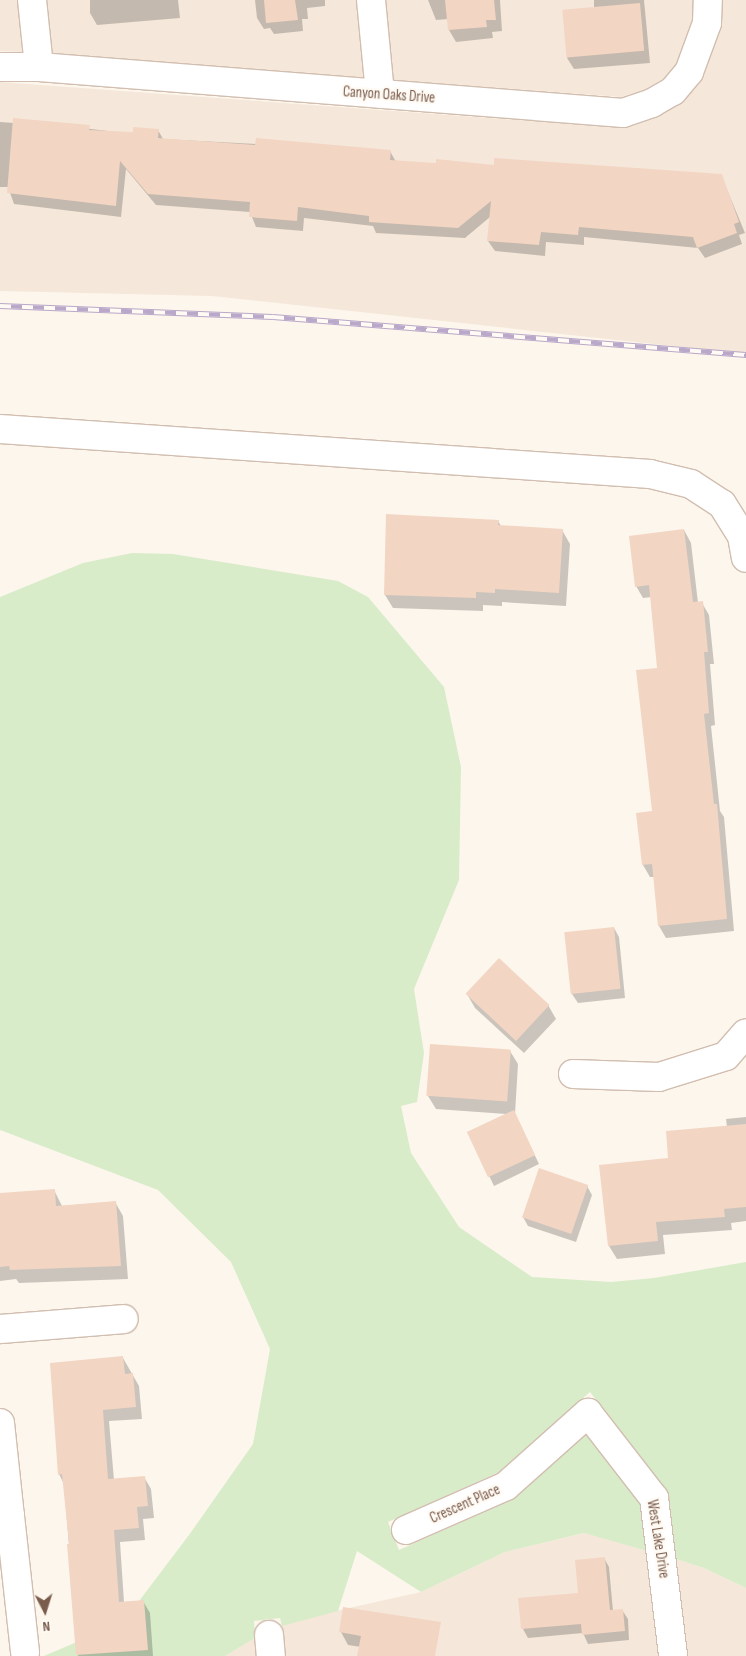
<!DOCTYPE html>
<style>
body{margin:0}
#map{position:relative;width:746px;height:1656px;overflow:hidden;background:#fdf6ec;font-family:"Sofia Sans Condensed",sans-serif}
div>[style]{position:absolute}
.residential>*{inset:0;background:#f5e8da}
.green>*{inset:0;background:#d8ecc9}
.shadow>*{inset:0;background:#0003}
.building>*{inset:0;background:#f3d5c3;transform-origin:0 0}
.roads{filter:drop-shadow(1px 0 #d1beb0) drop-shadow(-1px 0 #d1beb0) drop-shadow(0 1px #d1beb0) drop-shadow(0 -1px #d1beb0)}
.minor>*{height:28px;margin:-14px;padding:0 14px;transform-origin:14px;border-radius:14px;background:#fff}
.rail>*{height:5.5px;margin-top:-2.75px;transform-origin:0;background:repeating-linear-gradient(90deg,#fffaf3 0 11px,#b9a8c9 0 22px);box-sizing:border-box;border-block:1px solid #b9a8c9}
span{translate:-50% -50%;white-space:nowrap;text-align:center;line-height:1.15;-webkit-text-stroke:4.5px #fffaf3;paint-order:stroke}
.street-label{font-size:15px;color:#7a5c4d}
.north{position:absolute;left:20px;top:1586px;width:50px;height:50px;-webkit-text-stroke:4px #fffaf3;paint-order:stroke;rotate:175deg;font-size:14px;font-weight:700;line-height:20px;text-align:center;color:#7a5c4d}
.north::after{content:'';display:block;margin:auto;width:18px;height:22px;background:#7a5c4d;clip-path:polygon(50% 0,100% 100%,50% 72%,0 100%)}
</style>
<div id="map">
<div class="residential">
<i style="clip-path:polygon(0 0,18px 0,23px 52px,0 51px)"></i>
<i style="clip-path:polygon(46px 0,358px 0,365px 78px,51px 53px)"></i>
<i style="clip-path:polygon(385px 0,694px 0,694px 20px,678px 63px,664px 78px,646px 89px,621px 97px,393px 80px)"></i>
<i style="clip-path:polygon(722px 0,746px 0,746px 354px,212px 296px,0 291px,0 82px,627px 128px,659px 117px,682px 102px,702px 79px,720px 29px)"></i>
<i style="clip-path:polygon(585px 1533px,647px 1551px,660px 1656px,285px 1656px,282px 1626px,295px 1620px,421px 1592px,505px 1552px)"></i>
<i style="clip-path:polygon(676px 1559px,704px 1568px,746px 1588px,746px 1656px,687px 1656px)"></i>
<i style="clip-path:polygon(255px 1638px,257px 1656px,225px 1656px)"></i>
</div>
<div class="green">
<i style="clip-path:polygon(132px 553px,173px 554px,338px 581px,368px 597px,444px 687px,461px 767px,459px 880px,414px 989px,424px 1053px,417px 1102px,401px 1106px,411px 1153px,459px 1227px,532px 1277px,611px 1282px,654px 1278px,746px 1262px,746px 1588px,704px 1568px,676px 1559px,664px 1488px,590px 1392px,499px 1472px,388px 1522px,399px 1550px,512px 1500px,586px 1434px,641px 1504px,647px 1551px,584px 1533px,505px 1552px,421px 1592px,357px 1551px,338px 1611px,282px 1626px,280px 1618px,254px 1621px,255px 1638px,225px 1656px,44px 1656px,98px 1633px,136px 1605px,189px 1535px,253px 1444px,270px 1349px,231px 1262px,158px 1190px,0 1130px,0 597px,83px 563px)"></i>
</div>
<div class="shadow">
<i style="clip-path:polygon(90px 0,178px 0,180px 18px,97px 25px,90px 13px)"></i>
<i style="clip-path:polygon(255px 0,325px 0,325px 6px,307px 8px,308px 19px,302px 19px,303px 31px,274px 34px,270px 28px,264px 29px,257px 18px)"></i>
<i style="clip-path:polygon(428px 0,500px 0,502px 31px,492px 32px,493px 38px,456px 42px,449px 30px,448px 19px,436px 20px)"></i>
<i style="clip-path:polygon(594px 0,644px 0,650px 63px,574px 69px,567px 58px,594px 8px)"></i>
<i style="clip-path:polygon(14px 120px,134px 134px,158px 130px,163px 139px,390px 151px,396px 162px,721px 175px,745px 233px,739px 235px,742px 244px,705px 258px,698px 248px,584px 237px,584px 245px,546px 242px,545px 256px,495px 251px,488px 241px,490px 217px,465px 238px,376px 233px,373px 226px,304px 218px,303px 231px,256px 227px,250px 212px,156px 205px,126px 169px,121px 217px,14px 204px,8px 187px,0 187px,0 122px,14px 123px)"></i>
<i style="clip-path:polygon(498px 521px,501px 526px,562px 530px,570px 544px,566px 606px,502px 602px,502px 606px,483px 605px,483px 611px,393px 608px,385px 595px)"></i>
<i style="clip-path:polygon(684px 530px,691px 543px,698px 603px,702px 603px,709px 615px,714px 664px,710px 664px,715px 725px,711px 726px,720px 811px,724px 817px,734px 931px,666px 938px,659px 926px,654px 877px,650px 877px,643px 865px,637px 814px,653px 812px,659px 670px,652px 597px,643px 598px,636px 586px)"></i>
<i style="clip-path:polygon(614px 928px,619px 937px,625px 998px,578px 1003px,572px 994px)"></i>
<i style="clip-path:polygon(467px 994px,548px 1005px,556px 1019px,524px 1053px,475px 1008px)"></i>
<i style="clip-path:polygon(510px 1051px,518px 1064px,515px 1114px,539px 1164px,494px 1186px,468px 1132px,506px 1114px,436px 1109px,428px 1096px)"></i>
<i style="clip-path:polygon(746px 1117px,746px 1221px,731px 1223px,732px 1230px,663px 1235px,665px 1254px,617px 1259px,609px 1246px,670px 1159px,727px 1127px,726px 1119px)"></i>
<i style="clip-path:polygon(587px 1186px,592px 1195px,576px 1242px,528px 1226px,523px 1217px)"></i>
<i style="clip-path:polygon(54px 1190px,62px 1206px,115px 1202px,123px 1216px,128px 1279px,19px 1283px,16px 1279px,0 1281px,0 1194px)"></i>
<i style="clip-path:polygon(123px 1358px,139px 1386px,142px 1419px,109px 1421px,114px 1480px,144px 1477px,151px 1489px,154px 1518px,143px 1519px,145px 1540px,120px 1542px,124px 1602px,143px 1601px,150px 1613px,153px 1656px,78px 1656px,64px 1484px,59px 1474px)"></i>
<i style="clip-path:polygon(604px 1558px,609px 1567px,613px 1611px,622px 1610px,628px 1619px,629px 1640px,588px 1644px,583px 1633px,528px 1638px,523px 1629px,579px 1594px)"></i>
<i style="clip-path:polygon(344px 1608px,420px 1656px,360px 1656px,361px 1647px,348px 1645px,341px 1632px)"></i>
</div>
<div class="building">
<i style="clip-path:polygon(264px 0,295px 0,298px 20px,266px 23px)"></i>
<i style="clip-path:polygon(445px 0,494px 0,496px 20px,486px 20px,487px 27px,448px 30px)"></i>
<i style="left:640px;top:3px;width:48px;height:78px;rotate:85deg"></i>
<i style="clip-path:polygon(13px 118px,90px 125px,89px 130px,133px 132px,133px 127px,159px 129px,158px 138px,255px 145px,256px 138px,391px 150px,390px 160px,436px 163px,436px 159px,494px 165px,494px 158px,722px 174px,739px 222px,734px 224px,737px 233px,697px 248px,693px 237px,579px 227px,578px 235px,541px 232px,539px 245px,487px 241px,491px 201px,458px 228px,369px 222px,369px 216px,298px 207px,297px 221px,249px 217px,250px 202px,148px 194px,120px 161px,116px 206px,7px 193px)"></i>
<i style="clip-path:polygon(386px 514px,499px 520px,498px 525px,563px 529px,559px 593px,495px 589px,495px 593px,476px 592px,476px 598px,384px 595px)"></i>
<i style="clip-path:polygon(684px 529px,693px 602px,703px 601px,708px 652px,704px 652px,709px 713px,704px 714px,714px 804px,717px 804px,727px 919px,658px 926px,652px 864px,642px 865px,636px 813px,652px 811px,636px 670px,657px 668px,649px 585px,635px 587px,629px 536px)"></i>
<i style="left:614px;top:927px;width:62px;height:50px;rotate:84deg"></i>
<i style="left:499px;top:958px;width:69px;height:49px;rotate:43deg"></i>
<i style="left:430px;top:1044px;width:81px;height:52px;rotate:4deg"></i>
<i style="left:514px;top:1110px;width:50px;height:52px;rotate:65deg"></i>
<i style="clip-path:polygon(746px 1124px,746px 1207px,724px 1209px,725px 1217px,656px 1222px,658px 1241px,608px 1246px,599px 1165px,668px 1158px,666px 1131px)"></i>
<i style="left:539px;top:1168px;width:52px;height:52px;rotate:19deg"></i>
<i style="clip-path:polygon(55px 1189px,56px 1206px,116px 1201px,121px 1266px,10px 1270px,9px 1266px,0 1267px,0 1193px)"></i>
<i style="clip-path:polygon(123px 1356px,125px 1374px,133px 1373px,136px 1407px,103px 1410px,108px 1479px,145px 1476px,148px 1506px,137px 1507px,139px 1528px,114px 1530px,119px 1602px,144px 1600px,148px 1650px,76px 1655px,67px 1544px,69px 1544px,62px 1474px,58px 1475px,50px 1363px)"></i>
<i style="clip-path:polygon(605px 1557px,610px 1610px,623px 1609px,625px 1631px,582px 1635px,581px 1624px,521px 1629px,518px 1598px,578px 1593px,575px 1560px)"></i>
<i style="clip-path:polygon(343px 1607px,441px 1622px,435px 1656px,357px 1656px,361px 1636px,339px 1632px)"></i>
</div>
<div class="roads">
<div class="minor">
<i style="left:32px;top:0;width:67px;rotate:84deg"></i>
<i style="left:371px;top:0;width:94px;rotate:84.5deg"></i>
<i style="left:0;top:67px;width:39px"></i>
<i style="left:39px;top:67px;width:586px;rotate:4.5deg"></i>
<i style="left:623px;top:113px;width:31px;rotate:-19deg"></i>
<i style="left:652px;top:103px;width:24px;rotate:-30deg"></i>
<i style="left:673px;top:91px;width:25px;rotate:-50deg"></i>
<i style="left:689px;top:72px;width:52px;rotate:-69.8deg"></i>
<i style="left:707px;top:23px;width:23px;rotate:-88deg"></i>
<i style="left:0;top:429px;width:652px;rotate:3.96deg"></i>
<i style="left:650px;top:474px;width:42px;rotate:13.7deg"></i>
<i style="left:691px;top:484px;width:37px;rotate:33deg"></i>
<i style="left:722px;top:504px;width:38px;rotate:58deg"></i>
<i style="left:742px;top:536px;width:22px;rotate:80deg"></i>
<i style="left:573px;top:1074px;width:86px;rotate:2deg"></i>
<i style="left:659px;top:1077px;width:70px;rotate:-17.4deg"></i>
<i style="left:726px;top:1056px;width:30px;rotate:-49deg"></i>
<i style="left:0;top:1329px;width:124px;rotate:-4.6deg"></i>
<i style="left:0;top:1423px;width:94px;rotate:83.9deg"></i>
<i style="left:10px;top:1516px;width:10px;rotate:174deg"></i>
<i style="left:10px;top:1516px;width:137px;rotate:83.7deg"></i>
<i style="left:406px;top:1530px;width:109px;rotate:-23.7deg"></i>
<i style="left:506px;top:1486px;width:110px;rotate:-41.7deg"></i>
<i style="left:588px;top:1413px;width:108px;rotate:52.2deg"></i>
<i style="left:654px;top:1498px;width:159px;rotate:83.1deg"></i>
<i style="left:269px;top:1635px;width:21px;rotate:85deg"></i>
</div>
</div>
<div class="rail">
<i style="left:0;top:306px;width:273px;rotate:2.3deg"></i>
<i style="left:273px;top:317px;width:475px;rotate:4.6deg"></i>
</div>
<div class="street-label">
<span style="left:389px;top:95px;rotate:4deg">Canyon Oaks Drive</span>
<span style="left:465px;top:1504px;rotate:-24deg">Crescent Place</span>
<span style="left:658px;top:1539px;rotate:81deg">West Lake Drive</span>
</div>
<div class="north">N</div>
</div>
